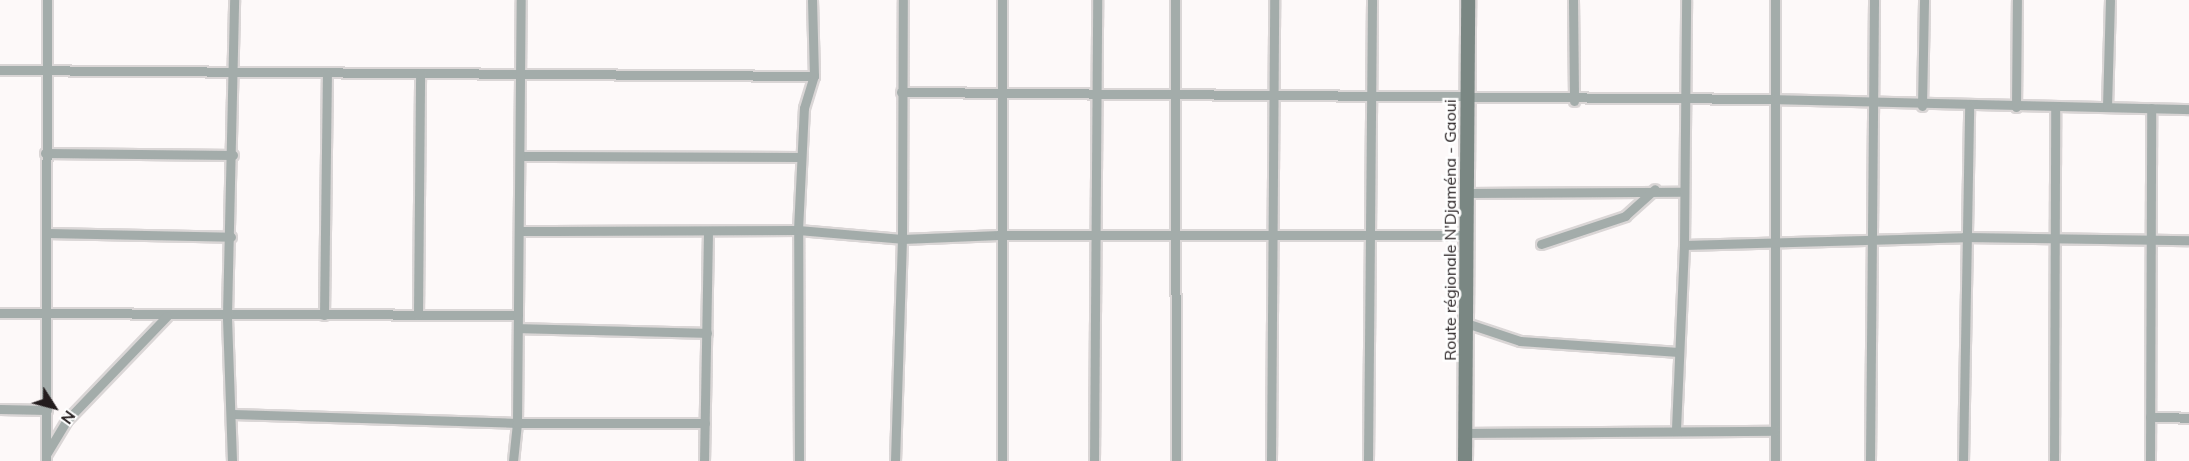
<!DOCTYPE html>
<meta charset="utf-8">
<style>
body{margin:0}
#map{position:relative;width:2189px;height:461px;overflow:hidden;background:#fdf9f9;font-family:Mulish,sans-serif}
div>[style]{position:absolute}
.roads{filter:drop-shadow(2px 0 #dad6d6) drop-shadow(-2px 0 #dad6d6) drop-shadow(0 2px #dad6d6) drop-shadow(0 -2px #dad6d6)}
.street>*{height:9px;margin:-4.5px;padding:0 4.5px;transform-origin:4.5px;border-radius:4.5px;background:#a3acaa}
.secondary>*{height:14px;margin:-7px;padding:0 7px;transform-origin:7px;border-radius:7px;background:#7a8783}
span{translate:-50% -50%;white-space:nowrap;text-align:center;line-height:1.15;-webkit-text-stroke:5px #fff;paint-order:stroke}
.street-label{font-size:16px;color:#231c1d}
.north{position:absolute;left:24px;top:377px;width:60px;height:60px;-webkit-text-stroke:4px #fff;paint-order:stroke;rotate:126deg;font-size:16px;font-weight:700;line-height:24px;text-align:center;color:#231c1d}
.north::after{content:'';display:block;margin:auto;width:21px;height:27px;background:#231c1d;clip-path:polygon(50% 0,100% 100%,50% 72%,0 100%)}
</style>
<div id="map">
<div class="roads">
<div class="street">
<i style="left:1002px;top:0;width:461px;rotate:90deg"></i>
<i style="left:1175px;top:0;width:461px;rotate:89.9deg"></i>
<i style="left:1573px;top:0;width:101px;rotate:89.4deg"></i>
<i style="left:1775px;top:0;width:461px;rotate:90deg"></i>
<i style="left:0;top:70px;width:814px;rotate:0.42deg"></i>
<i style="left:901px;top:92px;width:872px;rotate:0.46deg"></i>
<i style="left:1773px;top:99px;width:416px;rotate:1.4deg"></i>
<i style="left:1922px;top:106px;width:106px;rotate:-88.9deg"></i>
<i style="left:2016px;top:107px;width:107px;rotate:-89.5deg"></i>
<i style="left:2107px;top:107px;width:107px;rotate:-88.4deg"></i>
<i style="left:45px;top:153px;width:188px;rotate:0.6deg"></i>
<i style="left:521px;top:156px;width:280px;rotate:0.2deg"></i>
<i style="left:1468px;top:193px;width:215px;rotate:-0.3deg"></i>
<i style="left:520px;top:231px;width:278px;rotate:-0.2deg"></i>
<i style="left:798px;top:230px;width:104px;rotate:4.9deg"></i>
<i style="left:902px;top:239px;width:97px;rotate:-2.4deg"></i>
<i style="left:999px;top:235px;width:469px"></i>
<i style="left:47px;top:233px;width:184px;rotate:1.2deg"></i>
<i style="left:1541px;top:244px;width:89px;rotate:-18.4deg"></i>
<i style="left:1625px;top:216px;width:40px;rotate:-42deg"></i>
<i style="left:1684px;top:245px;width:280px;rotate:-1.6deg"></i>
<i style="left:1964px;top:237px;width:225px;rotate:0.8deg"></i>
<i style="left:0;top:313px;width:518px;rotate:0.22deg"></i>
<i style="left:324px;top:315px;width:242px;rotate:-89.3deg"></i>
<i style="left:418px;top:315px;width:242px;rotate:-89.5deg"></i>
<i style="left:1466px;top:323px;width:57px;rotate:18.4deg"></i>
<i style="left:1520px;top:341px;width:159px;rotate:4deg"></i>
<i style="left:518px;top:328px;width:189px;rotate:1.5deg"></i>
<i style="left:0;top:409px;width:47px;rotate:1.2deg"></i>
<i style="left:233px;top:414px;width:284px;rotate:1.8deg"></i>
<i style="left:517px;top:423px;width:188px"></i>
<i style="left:2150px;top:417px;width:39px;rotate:1deg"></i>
<i style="left:1676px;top:429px;width:184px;rotate:-87.5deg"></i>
<i style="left:1684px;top:245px;width:245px;rotate:-89.5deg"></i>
<i style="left:1465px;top:433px;width:310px;rotate:-0.4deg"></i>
<i style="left:47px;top:453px;width:39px;rotate:-59deg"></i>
<i style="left:67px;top:420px;width:144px;rotate:-46.1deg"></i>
<i style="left:46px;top:461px;width:461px;rotate:-89.9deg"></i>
<i style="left:232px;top:461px;width:146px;rotate:-92deg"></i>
<i style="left:227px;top:315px;width:315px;rotate:-88.7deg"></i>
<i style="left:513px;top:461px;width:38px;rotate:-84deg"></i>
<i style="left:517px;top:423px;width:423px;rotate:-89.5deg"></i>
<i style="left:704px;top:461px;width:230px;rotate:-89deg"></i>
<i style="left:799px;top:461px;width:231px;rotate:-90.2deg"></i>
<i style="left:798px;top:230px;width:122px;rotate:-87.2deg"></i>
<i style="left:804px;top:108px;width:34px;rotate:-73deg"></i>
<i style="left:814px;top:76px;width:76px;rotate:-91.5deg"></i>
<i style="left:895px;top:461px;width:222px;rotate:-88.2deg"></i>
<i style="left:902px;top:239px;width:239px;rotate:-89.8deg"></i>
<i style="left:1094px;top:461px;width:461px;rotate:-89.6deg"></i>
<i style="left:1271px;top:461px;width:461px;rotate:-89.6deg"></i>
<i style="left:1368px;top:461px;width:461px;rotate:-89.5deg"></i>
<i style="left:1870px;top:461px;width:461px;rotate:-89.5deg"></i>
<i style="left:1963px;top:461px;width:356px;rotate:-89deg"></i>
<i style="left:2054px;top:461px;width:354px;rotate:-89.8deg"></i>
<i style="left:2150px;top:461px;width:353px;rotate:-89.8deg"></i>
</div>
<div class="secondary">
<i style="left:1465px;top:461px;width:461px;rotate:-89.6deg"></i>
</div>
</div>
<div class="street-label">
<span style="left:1450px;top:230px;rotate:-90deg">Route régionale N'Djaména - Gaoui</span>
</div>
<div class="north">N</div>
</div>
